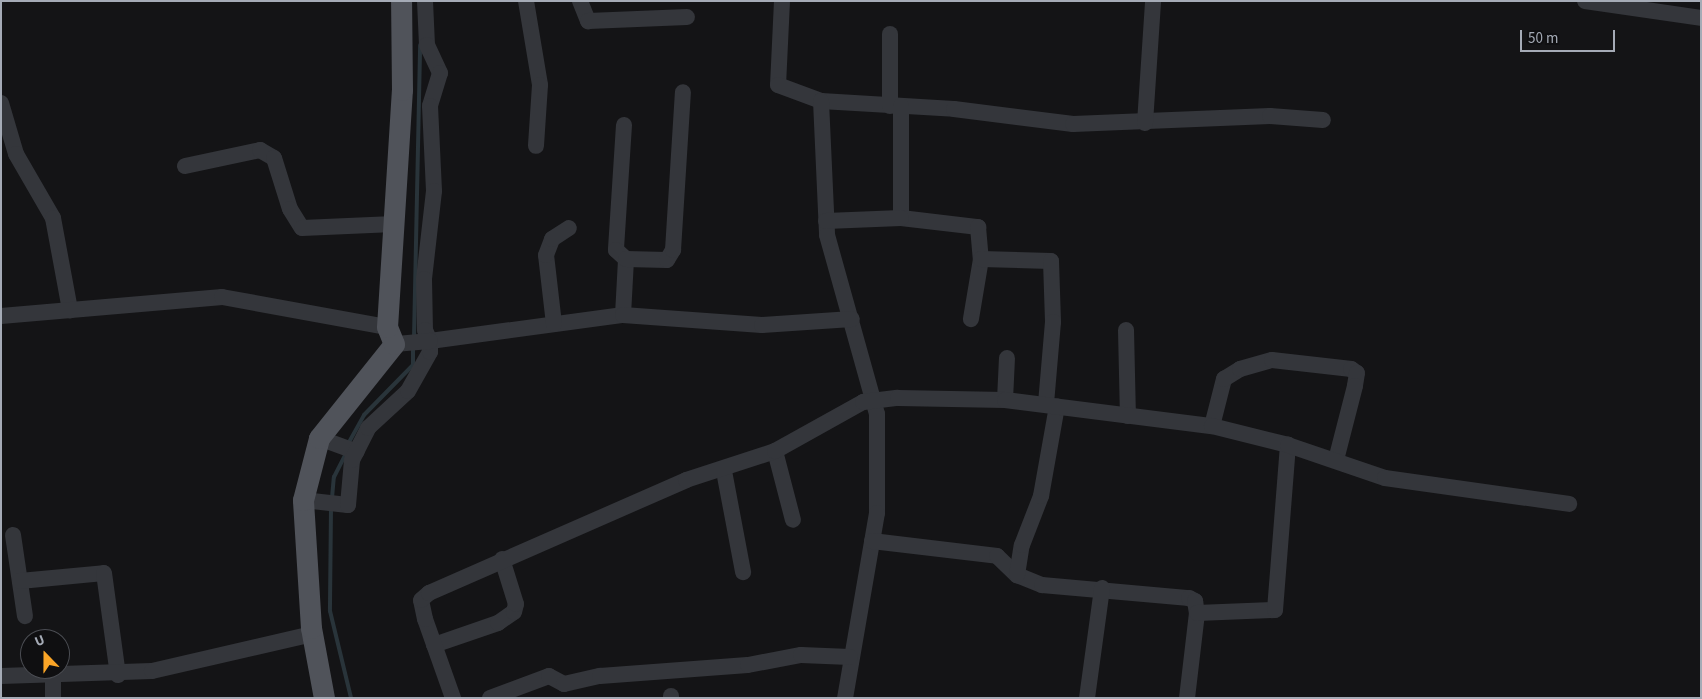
<!DOCTYPE html>
<style>
body{margin:0}
#map{position:relative;width:1702px;height:699px;overflow:hidden;background:#141416;font-family:"Source Sans 3",sans-serif}
div>[style]{position:absolute}
.stream>*{height:4px;margin:-2px;padding:0 2px;transform-origin:2px;border-radius:2px;background:#29343a}
.minor>*{height:16px;margin:-8px;padding:0 8px;transform-origin:8px;border-radius:8px;background:#34363b}
.major>*{height:21px;margin:-10.5px;padding:0 10.5px;transform-origin:10.5px;border-radius:10.5px;background:#50535a}
span{translate:-50% -50%;white-space:nowrap;text-align:center;line-height:1.15;-webkit-text-stroke:4px #0f0f11;paint-order:stroke}
.frame{position:absolute;inset:0;border:2px solid #a5abb6;pointer-events:none}
.north{position:absolute;left:20px;top:629px;width:50px;height:50px;box-sizing:border-box;background:#0f0f11;border:1px solid #4b4d53;border-radius:50%;rotate:338deg;font-size:14px;font-weight:700;line-height:20px;text-align:center;color:#a5abb6}
.north::after{content:'';display:block;margin:auto;width:18px;height:22px;background:#faa527;clip-path:polygon(50% 0,100% 100%,50% 72%,0 100%)}
.scale{position:absolute;left:1520px;top:30px;width:95px;height:22px;box-sizing:border-box;border:2px solid #a5abb6;border-top:0;padding-left:6px;font-size:15px;line-height:18px;white-space:nowrap;color:#a5abb6;-webkit-text-stroke:4px #0f0f11;paint-order:stroke}
</style>
<div id="map">
<div class="stream">
<i style="left:414px;top:338px;width:293px;rotate:-88.8deg"></i>
<i style="left:348px;top:444px;width:33px;rotate:-61deg"></i>
<i style="left:364px;top:415px;width:70px;rotate:-45.6deg"></i>
<i style="left:413px;top:365px;width:18px;rotate:-90deg"></i>
<i style="left:332px;top:498px;width:21px;rotate:-85deg"></i>
<i style="left:334px;top:477px;width:27px;rotate:-63deg"></i>
<i style="left:331px;top:508px;width:103px;rotate:90.6deg"></i>
<i style="left:330px;top:611px;width:89px;rotate:76.4deg"></i>
</div>
<div class="minor">
<i style="left:425px;top:1px;width:44px;rotate:87.4deg"></i>
<i style="left:427px;top:45px;width:31px;rotate:65deg"></i>
<i style="left:440px;top:73px;width:34px;rotate:107deg"></i>
<i style="left:430px;top:106px;width:85px;rotate:87.3deg"></i>
<i style="left:434px;top:191px;width:89px;rotate:96.5deg"></i>
<i style="left:424px;top:279px;width:51px;rotate:88.9deg"></i>
<i style="left:425px;top:330px;width:12px;rotate:66deg"></i>
<i style="left:430px;top:341px;width:195px;rotate:-7.7deg"></i>
<i style="left:623px;top:315px;width:56px;rotate:-86.9deg"></i>
<i style="left:526px;top:1px;width:85px;rotate:80.5deg"></i>
<i style="left:540px;top:85px;width:61px;rotate:93.8deg"></i>
<i style="left:580px;top:1px;width:22px;rotate:68deg"></i>
<i style="left:588px;top:21px;width:99px;rotate:-2.3deg"></i>
<i style="left:782px;top:1px;width:84px;rotate:92.7deg"></i>
<i style="left:778px;top:85px;width:46px;rotate:20.4deg"></i>
<i style="left:821px;top:101px;width:133px;rotate:3.4deg"></i>
<i style="left:954px;top:109px;width:120px;rotate:7.2deg"></i>
<i style="left:1073px;top:124px;width:197px;rotate:-2.3deg"></i>
<i style="left:1270px;top:116px;width:53px;rotate:4.3deg"></i>
<i style="left:1585px;top:1px;width:117px;rotate:8.3deg"></i>
<i style="left:890px;top:34px;width:72px;rotate:90deg"></i>
<i style="left:821px;top:101px;width:134px;rotate:87.4deg"></i>
<i style="left:827px;top:235px;width:186px;rotate:74.4deg"></i>
<i style="left:877px;top:414px;width:99px;rotate:90deg"></i>
<i style="left:877px;top:513px;width:188px;rotate:99.8deg"></i>
<i style="left:1px;top:103px;width:53px;rotate:73.6deg"></i>
<i style="left:16px;top:154px;width:74px;rotate:60deg"></i>
<i style="left:53px;top:218px;width:94px;rotate:79.5deg"></i>
<i style="left:901px;top:106px;width:112px;rotate:90deg"></i>
<i style="left:901px;top:218px;width:78px;rotate:6.7deg"></i>
<i style="left:978px;top:227px;width:32px;rotate:85deg"></i>
<i style="left:981px;top:259px;width:61px;rotate:99.5deg"></i>
<i style="left:1145px;top:123px;width:122px;rotate:-86.2deg"></i>
<i style="left:624px;top:125px;width:125px;rotate:93.7deg"></i>
<i style="left:616px;top:250px;width:13px;rotate:42deg"></i>
<i style="left:626px;top:259px;width:41px;rotate:1.4deg"></i>
<i style="left:667px;top:260px;width:12px;rotate:-59deg"></i>
<i style="left:673px;top:250px;width:158px;rotate:-86.4deg"></i>
<i style="left:185px;top:166px;width:77px;rotate:-12deg"></i>
<i style="left:260px;top:150px;width:16px;rotate:30deg"></i>
<i style="left:274px;top:158px;width:53px;rotate:72.6deg"></i>
<i style="left:290px;top:209px;width:22px;rotate:58deg"></i>
<i style="left:302px;top:228px;width:92px;rotate:-2.5deg"></i>
<i style="left:826px;top:221px;width:75px;rotate:-2.3deg"></i>
<i style="left:981px;top:259px;width:70px;rotate:1.6deg"></i>
<i style="left:1051px;top:261px;width:61px;rotate:88.1deg"></i>
<i style="left:1053px;top:322px;width:82px;rotate:94.9deg"></i>
<i style="left:623px;top:315px;width:139px;rotate:4.1deg"></i>
<i style="left:762px;top:325px;width:90px;rotate:-3.8deg"></i>
<i style="left:1px;top:316px;width:222px;rotate:-4.9deg"></i>
<i style="left:222px;top:297px;width:168px;rotate:10.3deg"></i>
<i style="left:554px;top:324px;width:69px;rotate:-96.6deg"></i>
<i style="left:546px;top:255px;width:17px;rotate:-69deg"></i>
<i style="left:552px;top:239px;width:20px;rotate:-33deg"></i>
<i style="left:1126px;top:330px;width:86px;rotate:88.7deg"></i>
<i style="left:1005px;top:400px;width:42px;rotate:-87.3deg"></i>
<i style="left:1212px;top:426px;width:49px;rotate:-75.7deg"></i>
<i style="left:1224px;top:379px;width:19px;rotate:-32deg"></i>
<i style="left:1240px;top:369px;width:33px;rotate:-16deg"></i>
<i style="left:1272px;top:360px;width:80px;rotate:6.5deg"></i>
<i style="left:1351px;top:369px;width:7px;rotate:34deg"></i>
<i style="left:1357px;top:373px;width:13px;rotate:99deg"></i>
<i style="left:1355px;top:386px;width:76px;rotate:104.4deg"></i>
<i style="left:319px;top:438px;width:40px;rotate:20.2deg"></i>
<i style="left:775px;top:451px;width:71px;rotate:75.4deg"></i>
<i style="left:724px;top:471px;width:103px;rotate:79.3deg"></i>
<i style="left:303px;top:500px;width:45px;rotate:6.3deg"></i>
<i style="left:348px;top:505px;width:45px;rotate:-84.9deg"></i>
<i style="left:352px;top:460px;width:36px;rotate:-63deg"></i>
<i style="left:368px;top:428px;width:54px;rotate:-42.8deg"></i>
<i style="left:408px;top:391px;width:45px;rotate:-60.6deg"></i>
<i style="left:430px;top:352px;width:11px;rotate:-90deg"></i>
<i style="left:430px;top:341px;width:36px;rotate:175deg"></i>
<i style="left:13px;top:535px;width:82px;rotate:81.6deg"></i>
<i style="left:872px;top:541px;width:126px;rotate:6.8deg"></i>
<i style="left:997px;top:556px;width:28px;rotate:44deg"></i>
<i style="left:1017px;top:575px;width:27px;rotate:22deg"></i>
<i style="left:1042px;top:585px;width:148px;rotate:5.1deg"></i>
<i style="left:1189px;top:598px;width:7px;rotate:27deg"></i>
<i style="left:1195px;top:601px;width:12px;rotate:81deg"></i>
<i style="left:1197px;top:613px;width:86px;rotate:96.7deg"></i>
<i style="left:1017px;top:575px;width:30px;rotate:-81deg"></i>
<i style="left:1022px;top:545px;width:53px;rotate:-68.8deg"></i>
<i style="left:1041px;top:496px;width:91px;rotate:-79.9deg"></i>
<i style="left:20px;top:581px;width:84px;rotate:-5.4deg"></i>
<i style="left:104px;top:573px;width:103px;rotate:82.2deg"></i>
<i style="left:1197px;top:613px;width:78px;rotate:-2.2deg"></i>
<i style="left:1275px;top:610px;width:166px;rotate:-85.5deg"></i>
<i style="left:434px;top:645px;width:68px;rotate:-19deg"></i>
<i style="left:498px;top:623px;width:19px;rotate:-35deg"></i>
<i style="left:514px;top:612px;width:8px;rotate:-76deg"></i>
<i style="left:516px;top:604px;width:47px;rotate:-107.3deg"></i>
<i style="left:1px;top:676px;width:151px;rotate:-1.9deg"></i>
<i style="left:152px;top:671px;width:164px;rotate:-13deg"></i>
<i style="left:671px;top:696px;width:2px;rotate:90deg"></i>
<i style="left:53px;top:698px;width:22px;rotate:-90deg"></i>
<i style="left:453px;top:698px;width:84px;rotate:-109.5deg"></i>
<i style="left:425px;top:619px;width:19px;rotate:-102deg"></i>
<i style="left:421px;top:600px;width:11px;rotate:-41deg"></i>
<i style="left:429px;top:593px;width:281px;rotate:-23.7deg"></i>
<i style="left:686px;top:480px;width:94px;rotate:-18deg"></i>
<i style="left:775px;top:451px;width:101px;rotate:-29.1deg"></i>
<i style="left:863px;top:402px;width:35px;rotate:-7deg"></i>
<i style="left:898px;top:398px;width:107px;rotate:1.1deg"></i>
<i style="left:1005px;top:400px;width:209px;rotate:7.2deg"></i>
<i style="left:1212px;top:426px;width:78px;rotate:14deg"></i>
<i style="left:1288px;top:445px;width:102px;rotate:18.8deg"></i>
<i style="left:1385px;top:478px;width:186px;rotate:8deg"></i>
<i style="left:490px;top:698px;width:63px;rotate:-20.4deg"></i>
<i style="left:549px;top:676px;width:17px;rotate:28deg"></i>
<i style="left:564px;top:684px;width:37px;rotate:-13deg"></i>
<i style="left:600px;top:676px;width:148px;rotate:-4.3deg"></i>
<i style="left:748px;top:665px;width:54px;rotate:-10.7deg"></i>
<i style="left:801px;top:655px;width:49px;rotate:2.3deg"></i>
<i style="left:1087px;top:698px;width:111px;rotate:-82.2deg"></i>
</div>
<div class="major">
<i style="left:324px;top:698px;width:71px;rotate:-100.5deg"></i>
<i style="left:311px;top:628px;width:128px;rotate:-93.6deg"></i>
<i style="left:303px;top:500px;width:64px;rotate:-75.5deg"></i>
<i style="left:319px;top:438px;width:120px;rotate:-51.4deg"></i>
<i style="left:394px;top:344px;width:18px;rotate:-112deg"></i>
<i style="left:387px;top:327px;width:237px;rotate:-86.4deg"></i>
<i style="left:402px;top:90px;width:89px;rotate:-90.6deg"></i>
</div>
<div class="frame"></div>
<div class="north">U</div>
<div class="scale">50 m</div>
</div>
